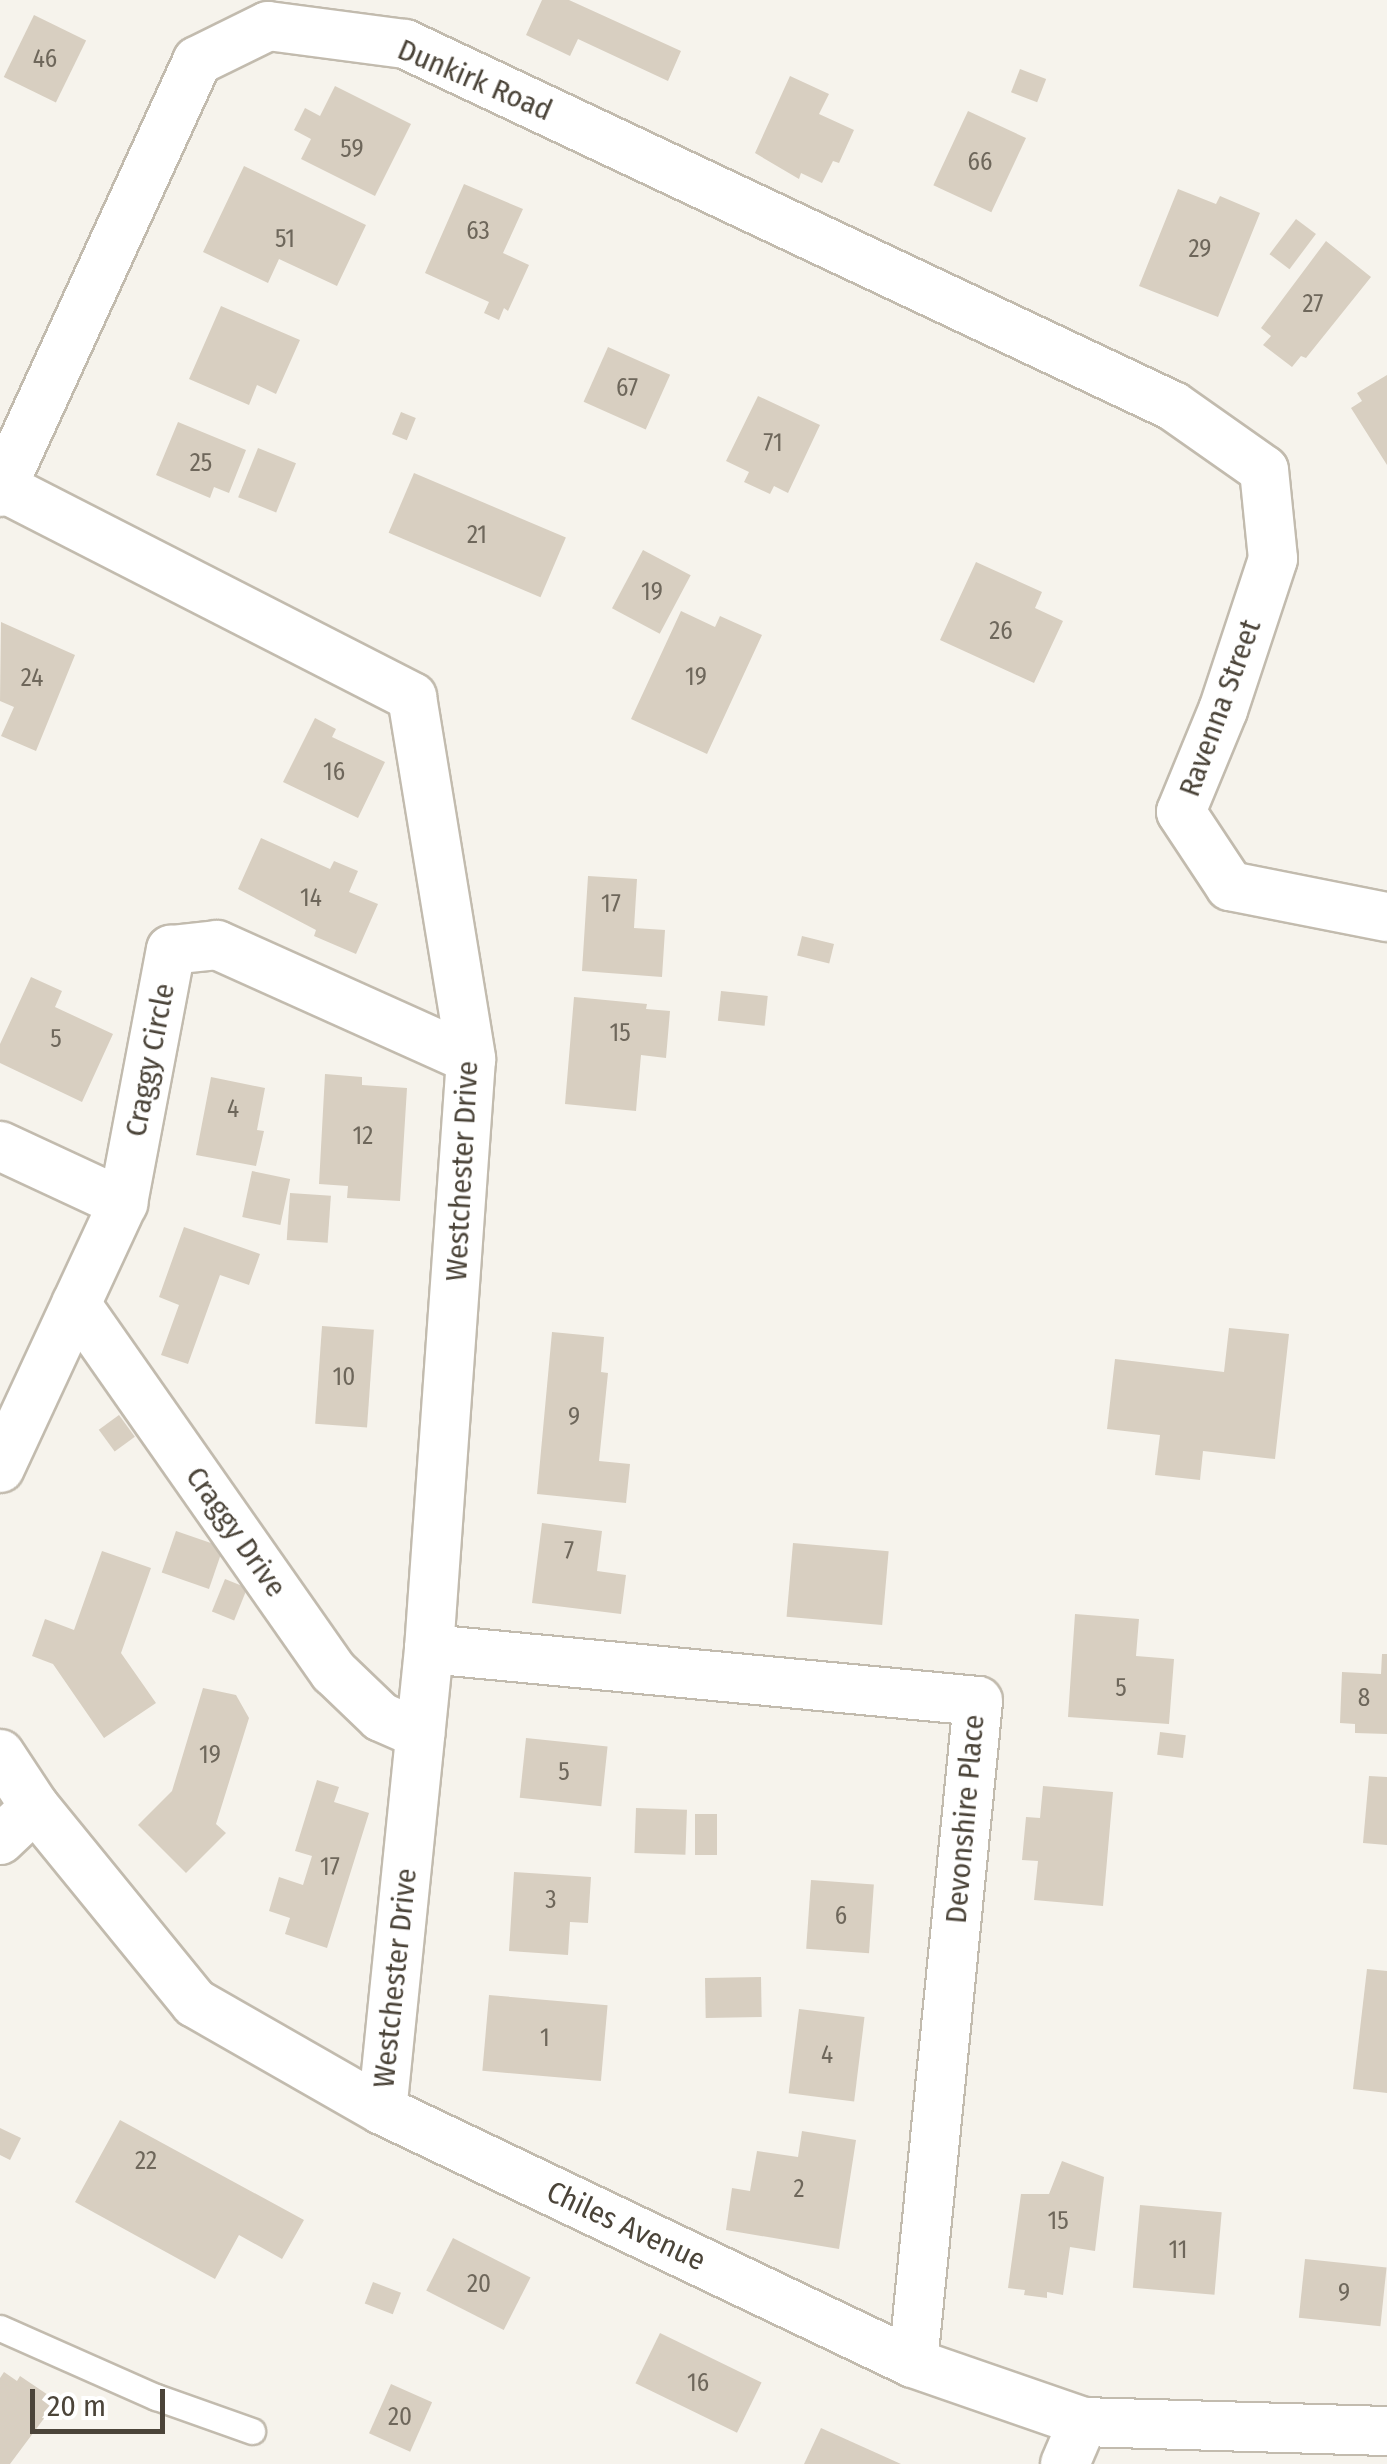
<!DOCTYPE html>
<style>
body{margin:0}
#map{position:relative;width:1387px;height:2464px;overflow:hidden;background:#f6f3ec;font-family:"Fira Sans Condensed",sans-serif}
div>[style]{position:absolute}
.building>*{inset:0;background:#d8cfc1;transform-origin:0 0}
.roads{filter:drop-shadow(2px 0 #c2bbae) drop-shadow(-2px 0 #c2bbae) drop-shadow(0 2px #c2bbae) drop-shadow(0 -2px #c2bbae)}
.service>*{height:25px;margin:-12.5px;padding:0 12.5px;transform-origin:12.5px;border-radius:12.5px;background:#fff}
.minor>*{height:48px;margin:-24px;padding:0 24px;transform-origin:24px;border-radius:24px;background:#fff}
span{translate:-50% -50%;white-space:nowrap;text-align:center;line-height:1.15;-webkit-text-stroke:8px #fff;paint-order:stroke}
.number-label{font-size:25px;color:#6e675b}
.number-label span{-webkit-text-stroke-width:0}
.street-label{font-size:30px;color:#4b4439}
.scale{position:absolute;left:30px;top:2389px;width:135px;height:45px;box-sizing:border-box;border:5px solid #4b4439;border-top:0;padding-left:12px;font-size:30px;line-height:35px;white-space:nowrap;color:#4b4439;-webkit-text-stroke:8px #fff;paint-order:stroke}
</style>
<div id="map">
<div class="building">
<i style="clip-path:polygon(542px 0,569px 0,681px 51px,668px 81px,578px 39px,570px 56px,526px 35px)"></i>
<i style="left:34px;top:15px;width:58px;height:69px;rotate:26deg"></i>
<i style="left:1020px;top:69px;width:28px;height:25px;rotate:21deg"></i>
<i style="clip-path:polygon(790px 76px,829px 94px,819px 114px,854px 130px,839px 163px,833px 161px,822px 183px,801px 173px,799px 179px,755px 153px)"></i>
<i style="clip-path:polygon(335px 86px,411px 124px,375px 196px,301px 159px,311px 139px,294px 130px,305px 108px,320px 116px)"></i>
<i style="left:968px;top:111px;width:64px;height:82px;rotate:25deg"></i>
<i style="clip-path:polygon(244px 166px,366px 225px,337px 286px,279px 259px,268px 283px,203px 252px)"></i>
<i style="clip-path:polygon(464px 184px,523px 209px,503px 253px,529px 265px,508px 311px,504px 308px,499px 320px,484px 313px,489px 302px,425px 273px)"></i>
<i style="clip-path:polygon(1178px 189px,1216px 204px,1220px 196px,1260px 213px,1218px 317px,1139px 286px)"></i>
<i style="left:1296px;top:219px;width:25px;height:44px;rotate:37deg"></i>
<i style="clip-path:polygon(1326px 241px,1371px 277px,1306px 358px,1301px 356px,1292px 367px,1263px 345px,1271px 336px,1261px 328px)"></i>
<i style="clip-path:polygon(221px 306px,300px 340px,276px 394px,257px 385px,249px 405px,189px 379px)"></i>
<i style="left:608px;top:347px;width:68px;height:60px;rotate:24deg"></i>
<i style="clip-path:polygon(1387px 375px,1387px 465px,1351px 408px,1362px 401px,1357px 393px)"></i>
<i style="clip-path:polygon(758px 396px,820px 425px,788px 493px,774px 486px,770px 494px,744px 482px,749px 472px,726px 461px)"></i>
<i style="left:401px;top:412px;width:16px;height:24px;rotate:22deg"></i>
<i style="clip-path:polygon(178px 422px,246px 450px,229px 493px,214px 487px,210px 498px,156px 475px)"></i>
<i style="left:258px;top:448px;width:41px;height:53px;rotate:22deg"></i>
<i style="left:414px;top:473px;width:165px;height:65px;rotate:23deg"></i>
<i style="left:643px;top:550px;width:54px;height:66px;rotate:28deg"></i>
<i style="clip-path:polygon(976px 562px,1042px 592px,1035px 608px,1063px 621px,1034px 683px,940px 640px)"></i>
<i style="clip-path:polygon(681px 611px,715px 627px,720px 616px,762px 635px,707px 754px,631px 719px)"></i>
<i style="clip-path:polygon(1px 622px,75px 655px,36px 751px,1px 736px,14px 707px,0 701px)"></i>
<i style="clip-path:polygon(315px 718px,336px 729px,332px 737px,385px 762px,358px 818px,283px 782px)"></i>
<i style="clip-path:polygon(261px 838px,330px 869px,334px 861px,358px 871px,349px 892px,378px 904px,356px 954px,314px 936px,316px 930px,238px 889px)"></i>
<i style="clip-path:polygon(588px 876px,637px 879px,634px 928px,665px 930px,662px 977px,582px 971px)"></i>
<i style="left:802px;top:936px;width:33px;height:20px;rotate:14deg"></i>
<i style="clip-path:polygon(31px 977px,62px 991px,55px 1007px,113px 1034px,82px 1102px,0 1063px,0 1044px)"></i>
<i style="left:721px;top:991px;width:47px;height:30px;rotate:6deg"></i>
<i style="clip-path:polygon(574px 997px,647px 1004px,646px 1009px,670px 1011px,666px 1058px,641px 1055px,636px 1111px,565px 1104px)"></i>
<i style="clip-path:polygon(325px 1074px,362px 1077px,362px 1085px,407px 1088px,400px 1201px,347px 1198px,348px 1186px,319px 1184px)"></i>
<i style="clip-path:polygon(211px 1077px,265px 1088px,257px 1130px,264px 1131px,256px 1166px,196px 1155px)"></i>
<i style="left:252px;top:1171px;width:39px;height:47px;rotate:12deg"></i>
<i style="left:290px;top:1193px;width:41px;height:47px;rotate:4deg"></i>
<i style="clip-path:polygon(184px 1227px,260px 1254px,249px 1285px,220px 1275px,188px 1364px,161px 1355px,179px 1305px,159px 1297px)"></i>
<i style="left:322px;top:1326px;width:52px;height:98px;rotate:4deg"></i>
<i style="clip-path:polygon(1229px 1328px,1289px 1334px,1275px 1459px,1203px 1451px,1200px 1480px,1155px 1475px,1160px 1435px,1107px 1429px,1115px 1359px,1224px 1372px)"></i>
<i style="clip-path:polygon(552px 1332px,604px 1337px,601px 1372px,608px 1373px,599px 1461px,630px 1464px,626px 1503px,537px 1494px)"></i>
<i style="left:119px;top:1415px;width:27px;height:25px;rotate:54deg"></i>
<i style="clip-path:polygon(542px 1523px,602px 1531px,597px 1571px,626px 1575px,621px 1614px,532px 1603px)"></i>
<i style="left:176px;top:1531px;width:50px;height:44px;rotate:19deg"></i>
<i style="left:793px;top:1543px;width:96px;height:74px;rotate:5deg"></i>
<i style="clip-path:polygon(102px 1551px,151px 1568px,121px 1653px,156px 1703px,104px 1738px,53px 1664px,32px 1656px,45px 1619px,74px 1630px)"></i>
<i style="left:225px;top:1579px;width:24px;height:35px;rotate:22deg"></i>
<i style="clip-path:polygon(1075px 1614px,1139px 1619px,1136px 1656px,1174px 1659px,1169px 1724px,1068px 1717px)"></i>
<i style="clip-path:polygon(1382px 1654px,1387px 1654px,1387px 1734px,1355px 1733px,1355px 1724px,1340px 1723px,1342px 1672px,1381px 1674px)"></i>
<i style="clip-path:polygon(203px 1688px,236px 1695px,249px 1718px,216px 1824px,226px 1833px,186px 1873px,138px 1825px,172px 1791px)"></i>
<i style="left:1160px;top:1732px;width:26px;height:23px;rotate:7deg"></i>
<i style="left:526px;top:1738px;width:82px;height:60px;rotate:6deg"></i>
<i style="clip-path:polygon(1369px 1776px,1387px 1777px,1387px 1845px,1363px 1843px)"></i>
<i style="clip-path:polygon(317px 1780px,339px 1787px,334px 1802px,369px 1813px,327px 1948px,285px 1934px,290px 1918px,269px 1911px,279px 1877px,303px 1885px,312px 1856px,295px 1851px)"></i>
<i style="clip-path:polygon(1043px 1786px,1113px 1792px,1103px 1906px,1034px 1900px,1038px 1861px,1022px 1860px,1026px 1817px,1040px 1818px)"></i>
<i style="left:636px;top:1808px;width:51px;height:45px;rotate:2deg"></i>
<i style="left:695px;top:1814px;width:22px;height:41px"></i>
<i style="clip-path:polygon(514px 1872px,591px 1877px,588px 1923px,570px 1922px,568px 1955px,509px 1951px)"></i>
<i style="left:811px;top:1880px;width:63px;height:69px;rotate:4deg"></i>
<i style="clip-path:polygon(1367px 1969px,1387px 1971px,1387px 2093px,1353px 2089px)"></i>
<i style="left:761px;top:1977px;width:40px;height:56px;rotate:89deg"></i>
<i style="left:489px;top:1995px;width:119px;height:76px;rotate:5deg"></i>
<i style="left:799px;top:2009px;width:66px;height:85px;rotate:7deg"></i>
<i style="clip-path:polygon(120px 2120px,304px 2220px,282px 2259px,239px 2235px,215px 2279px,75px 2202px)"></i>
<i style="clip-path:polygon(0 2128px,21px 2138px,10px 2160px,0 2155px)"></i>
<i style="clip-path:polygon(802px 2131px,856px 2140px,839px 2249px,726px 2230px,732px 2188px,750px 2191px,757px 2151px,798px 2157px)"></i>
<i style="clip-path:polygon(1062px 2161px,1104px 2177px,1095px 2251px,1070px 2247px,1063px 2295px,1047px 2292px,1047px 2298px,1024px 2295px,1025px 2290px,1008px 2288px,1021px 2194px,1049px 2194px)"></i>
<i style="left:1140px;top:2205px;width:82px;height:83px;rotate:5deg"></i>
<i style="left:453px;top:2238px;width:87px;height:59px;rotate:27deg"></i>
<i style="left:1305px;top:2259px;width:82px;height:59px;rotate:6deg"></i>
<i style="left:373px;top:2282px;width:30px;height:23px;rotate:21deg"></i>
<i style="left:660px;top:2333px;width:113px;height:56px;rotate:26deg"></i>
<i style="clip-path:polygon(4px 2372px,17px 2381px,20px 2376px,57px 2401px,10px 2464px,0 2464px,0 2378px)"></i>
<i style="left:391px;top:2384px;width:45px;height:54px;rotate:24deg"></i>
<i style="clip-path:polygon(821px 2428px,901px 2464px,804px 2464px)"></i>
</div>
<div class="roads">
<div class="service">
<i style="left:0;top:2328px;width:171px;rotate:23.9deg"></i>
<i style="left:156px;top:2397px;width:102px;rotate:19.5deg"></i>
</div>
<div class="minor">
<i style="left:0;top:486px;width:463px;rotate:27.1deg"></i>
<i style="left:412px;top:697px;width:367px;rotate:80.7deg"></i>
<i style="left:471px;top:1059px;width:591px;rotate:94.07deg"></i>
<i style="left:429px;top:1649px;width:463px;rotate:95.8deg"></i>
<i style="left:0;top:492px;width:474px;rotate:-65.4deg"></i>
<i style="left:197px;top:61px;width:79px;rotate:-26.2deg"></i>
<i style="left:268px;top:26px;width:138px;rotate:7.5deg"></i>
<i style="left:405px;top:44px;width:849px;rotate:25.24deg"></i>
<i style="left:1173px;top:406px;width:111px;rotate:35.1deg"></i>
<i style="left:1264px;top:470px;width:89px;rotate:84.2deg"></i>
<i style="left:1273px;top:559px;width:159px;rotate:108.3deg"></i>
<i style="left:1223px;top:710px;width:110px;rotate:112.4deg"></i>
<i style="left:1181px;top:812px;width:89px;rotate:56.5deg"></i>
<i style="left:1230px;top:886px;width:160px;rotate:11.2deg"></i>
<i style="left:0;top:1146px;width:136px;rotate:24.9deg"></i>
<i style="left:76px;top:1304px;width:449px;rotate:55deg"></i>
<i style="left:334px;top:1672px;width:65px;rotate:43.8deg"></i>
<i style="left:381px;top:1717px;width:43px;rotate:23.6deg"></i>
<i style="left:0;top:1468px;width:292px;rotate:-65.1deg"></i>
<i style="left:123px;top:1203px;width:258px;rotate:-79.3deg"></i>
<i style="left:171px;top:950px;width:46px;rotate:-6.2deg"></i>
<i style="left:217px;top:945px;width:278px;rotate:24.2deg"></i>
<i style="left:429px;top:1649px;width:551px;rotate:5.41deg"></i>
<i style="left:978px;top:1701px;width:665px;rotate:95.61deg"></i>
<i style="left:0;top:1754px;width:64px;rotate:56.6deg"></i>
<i style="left:35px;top:1807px;width:253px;rotate:50.8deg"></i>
<i style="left:195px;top:2003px;width:215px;rotate:29.8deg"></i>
<i style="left:382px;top:2110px;width:588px;rotate:25.48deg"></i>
<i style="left:913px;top:2363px;width:180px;rotate:19.1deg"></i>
<i style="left:1083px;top:2422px;width:304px;rotate:1.7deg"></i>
<i style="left:0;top:1840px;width:48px;rotate:-43.3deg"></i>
<i style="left:1065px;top:2464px;width:46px;rotate:-66.8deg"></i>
</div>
</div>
<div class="number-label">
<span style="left:45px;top:59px">46</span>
<span style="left:352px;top:149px">59</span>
<span style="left:980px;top:162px">66</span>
<span style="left:478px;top:231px">63</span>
<span style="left:285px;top:239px">51</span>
<span style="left:1200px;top:249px">29</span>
<span style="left:1313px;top:304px">27</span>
<span style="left:627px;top:388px">67</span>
<span style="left:773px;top:443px">71</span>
<span style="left:201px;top:463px">25</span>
<span style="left:477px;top:535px">21</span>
<span style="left:652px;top:592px">19</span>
<span style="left:1001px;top:631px">26</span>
<span style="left:696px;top:677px">19</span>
<span style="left:32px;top:678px">24</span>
<span style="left:334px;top:772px">16</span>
<span style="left:311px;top:898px">14</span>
<span style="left:611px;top:904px">17</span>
<span style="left:620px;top:1033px">15</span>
<span style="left:56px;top:1039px">5</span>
<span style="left:233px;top:1109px">4</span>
<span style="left:363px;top:1136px">12</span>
<span style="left:344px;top:1377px">10</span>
<span style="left:574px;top:1417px">9</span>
<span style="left:569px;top:1551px">7</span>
<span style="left:1121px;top:1688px">5</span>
<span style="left:1364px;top:1698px">8</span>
<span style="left:210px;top:1755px">19</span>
<span style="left:564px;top:1772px">5</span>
<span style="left:330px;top:1867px">17</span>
<span style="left:551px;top:1900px">3</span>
<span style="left:841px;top:1916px">6</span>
<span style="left:545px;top:2038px">1</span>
<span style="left:827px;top:2055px">4</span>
<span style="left:146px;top:2161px">22</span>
<span style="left:799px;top:2189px">2</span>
<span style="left:1058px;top:2221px">15</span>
<span style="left:1178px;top:2250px">11</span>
<span style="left:479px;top:2284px">20</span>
<span style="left:1344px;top:2293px">9</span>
<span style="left:698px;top:2383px">16</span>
<span style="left:400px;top:2417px">20</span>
</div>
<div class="street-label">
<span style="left:475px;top:80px;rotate:23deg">Dunkirk Road</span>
<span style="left:1220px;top:708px;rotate:-70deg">Ravenna Street</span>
<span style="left:150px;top:1060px;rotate:-79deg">Craggy Circle</span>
<span style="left:462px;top:1171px;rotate:-87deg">Westchester Drive</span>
<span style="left:236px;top:1532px;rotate:55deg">Craggy Drive</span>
<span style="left:965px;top:1819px;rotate:-85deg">Devonshire Place</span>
<span style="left:395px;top:1978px;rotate:-84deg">Westchester Drive</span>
<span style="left:626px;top:2226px;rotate:25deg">Chiles Avenue</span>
</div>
<div class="scale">20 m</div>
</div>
